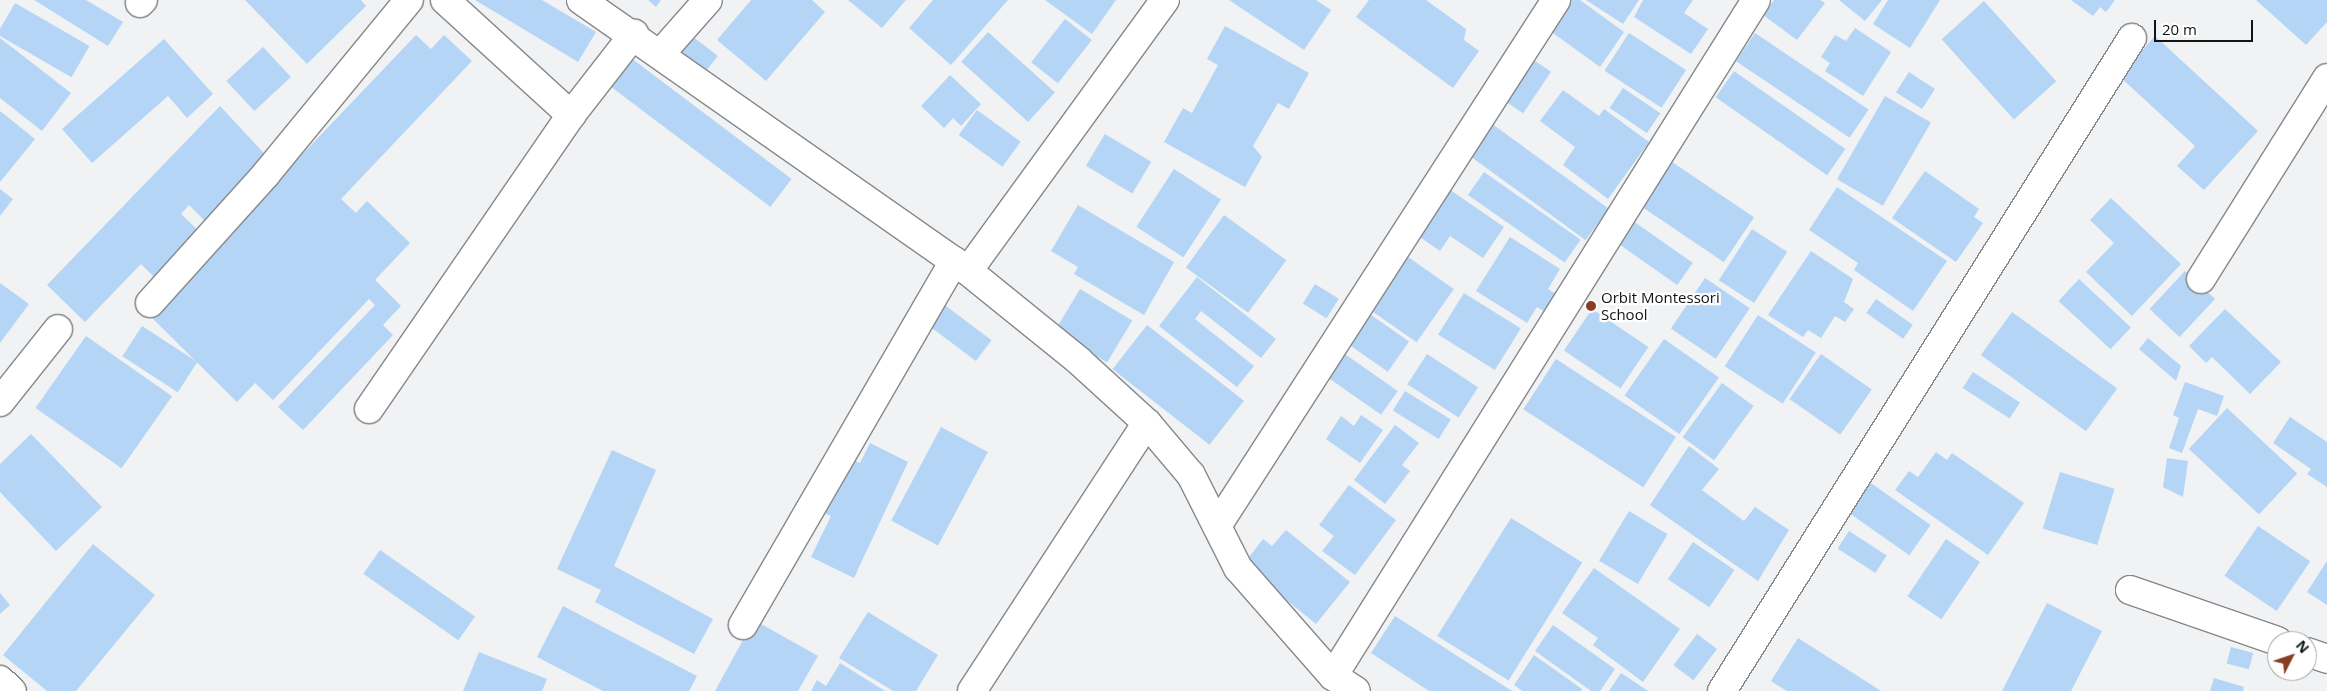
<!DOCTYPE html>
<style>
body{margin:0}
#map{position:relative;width:2327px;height:691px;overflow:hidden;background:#f0f2f4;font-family:"Open Sans",sans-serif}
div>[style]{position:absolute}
.building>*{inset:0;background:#b4d5f6;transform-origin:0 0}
.roads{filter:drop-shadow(1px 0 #87888a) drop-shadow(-1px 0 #87888a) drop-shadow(0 1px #87888a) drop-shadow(0 -1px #87888a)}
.minor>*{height:28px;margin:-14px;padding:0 14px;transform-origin:14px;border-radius:14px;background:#fff}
.dots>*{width:14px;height:14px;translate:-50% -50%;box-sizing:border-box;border:2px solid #fff;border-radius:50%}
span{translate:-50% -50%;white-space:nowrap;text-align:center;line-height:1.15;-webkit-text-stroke:4.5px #fff;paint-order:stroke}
.poi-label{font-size:15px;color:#121313}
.left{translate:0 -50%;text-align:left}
.north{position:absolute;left:2267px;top:631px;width:50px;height:50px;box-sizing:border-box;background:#fff;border:1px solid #a0a1a1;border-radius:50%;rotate:49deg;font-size:14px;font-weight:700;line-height:20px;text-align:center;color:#121313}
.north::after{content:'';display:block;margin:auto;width:18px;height:22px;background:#873e22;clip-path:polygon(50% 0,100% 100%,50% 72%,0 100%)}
.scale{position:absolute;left:2154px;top:20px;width:99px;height:22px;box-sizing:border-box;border:2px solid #121313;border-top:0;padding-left:6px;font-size:15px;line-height:18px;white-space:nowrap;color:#121313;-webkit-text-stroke:4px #fff;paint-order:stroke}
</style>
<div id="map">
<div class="building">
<i style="clip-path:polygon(34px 0,86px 0,123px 22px,108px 46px)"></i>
<i style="clip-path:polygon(245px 0,361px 0,366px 6px,307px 64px)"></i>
<i style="clip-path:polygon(475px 0,542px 0,596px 32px,578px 62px)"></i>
<i style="clip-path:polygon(648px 0,661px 0,656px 7px)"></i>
<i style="clip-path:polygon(751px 0,812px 0,825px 12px,766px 81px,717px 40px)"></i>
<i style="clip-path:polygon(848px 0,906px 0,882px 28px)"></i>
<i style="clip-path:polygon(933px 0,1008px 0,951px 65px,909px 28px)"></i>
<i style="clip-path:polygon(1045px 0,1116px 0,1092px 34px)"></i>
<i style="clip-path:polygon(1229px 0,1316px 0,1331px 10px,1304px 50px)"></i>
<i style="clip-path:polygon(1369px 0,1426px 0,1466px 29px,1464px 40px,1479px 51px,1453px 88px,1356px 17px)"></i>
<i style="clip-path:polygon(1566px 0,1580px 0,1624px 32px,1600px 67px,1546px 28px)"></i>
<i style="clip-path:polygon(1586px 0,1639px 0,1623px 24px)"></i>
<i style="clip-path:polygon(1643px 0,1693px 0,1684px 13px,1708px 29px,1691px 54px,1634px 17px)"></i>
<i style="clip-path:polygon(1774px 0,1820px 0,1825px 3px,1797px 40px,1763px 15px)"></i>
<i style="clip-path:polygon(1839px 0,1882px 0,1865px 21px)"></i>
<i style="clip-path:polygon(1888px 0,1940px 0,1910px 48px,1873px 24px)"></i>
<i style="clip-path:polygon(2071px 0,2115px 0,2106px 12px,2100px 7px,2093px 16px)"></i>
<i style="clip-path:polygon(2256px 0,2327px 0,2327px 22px,2306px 45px)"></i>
<i style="left:1984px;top:1px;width:108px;height:57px;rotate:48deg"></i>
<i style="left:15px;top:3px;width:86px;height:36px;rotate:30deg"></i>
<i style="left:1065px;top:19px;width:34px;height:55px;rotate:38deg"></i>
<i style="clip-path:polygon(1225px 26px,1309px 73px,1289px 109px,1278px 103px,1253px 146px,1262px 157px,1245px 187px,1164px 142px,1183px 108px,1192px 113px,1218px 65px,1207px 59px)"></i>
<i style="clip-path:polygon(1855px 28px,1891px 52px,1863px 96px,1825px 71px,1830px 63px,1821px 57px,1835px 35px,1846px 41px)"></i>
<i style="left:988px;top:32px;width:90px;height:40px;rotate:42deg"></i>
<i style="left:1629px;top:33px;width:68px;height:45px;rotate:33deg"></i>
<i style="left:1755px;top:33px;width:137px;height:34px;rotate:34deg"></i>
<i style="left:689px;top:34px;width:36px;height:22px;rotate:37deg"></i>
<i style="clip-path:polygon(416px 35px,431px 49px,444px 35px,472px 61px,341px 199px,356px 213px,367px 201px,410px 243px,375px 280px,401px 306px,383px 325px,393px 335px,303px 430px,278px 407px,375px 305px,369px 299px,273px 400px,255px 383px,237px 402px,149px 315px)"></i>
<i style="clip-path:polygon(2155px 36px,2258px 131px,2204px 190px,2177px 166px,2195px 146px,2119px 76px)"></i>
<i style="clip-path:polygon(0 38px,71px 93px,42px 131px,0 98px)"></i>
<i style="clip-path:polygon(164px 39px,213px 94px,187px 118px,168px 96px,92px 163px,62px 129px)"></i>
<i style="left:263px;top:47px;width:41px;height:50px;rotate:47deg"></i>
<i style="left:627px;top:55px;width:206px;height:35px;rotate:37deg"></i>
<i style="left:1532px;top:59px;width:23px;height:50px;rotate:34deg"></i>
<i style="left:1734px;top:71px;width:136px;height:32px;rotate:35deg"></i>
<i style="left:1909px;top:72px;width:31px;height:24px;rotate:33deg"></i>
<i style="clip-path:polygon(950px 75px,981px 104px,961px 126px,953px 118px,944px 128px,921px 106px)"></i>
<i style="left:1623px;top:88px;width:45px;height:24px;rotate:34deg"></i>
<i style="clip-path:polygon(1563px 90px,1599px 116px,1604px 109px,1649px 142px,1608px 199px,1563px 165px,1575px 147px,1540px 121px)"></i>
<i style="left:1885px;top:96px;width:53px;height:96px;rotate:30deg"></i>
<i style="clip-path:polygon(220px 106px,273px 163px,211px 227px,189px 205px,181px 214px,205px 237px,160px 283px,141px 264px,85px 322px,47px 285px)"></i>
<i style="left:977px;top:110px;width:54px;height:31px;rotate:36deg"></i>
<i style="clip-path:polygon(0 111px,35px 139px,0 182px)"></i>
<i style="left:1488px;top:121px;width:149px;height:39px;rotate:36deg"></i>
<i style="left:1105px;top:134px;width:54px;height:37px;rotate:31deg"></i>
<i style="left:1672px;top:162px;width:99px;height:54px;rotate:34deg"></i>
<i style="left:1174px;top:169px;width:56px;height:69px;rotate:33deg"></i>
<i style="clip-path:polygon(1925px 171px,1979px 209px,1974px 217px,1983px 223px,1956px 262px,1892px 218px)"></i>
<i style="left:1484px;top:172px;width:118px;height:28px;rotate:35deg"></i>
<i style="clip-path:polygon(1446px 187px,1504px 227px,1483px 258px,1450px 236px,1440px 251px,1414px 233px)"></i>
<i style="clip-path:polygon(1837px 187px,1947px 261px,1913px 311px,1854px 270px,1858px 263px,1809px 230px)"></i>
<i style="clip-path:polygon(0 189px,13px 199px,0 216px)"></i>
<i style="clip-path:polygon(2111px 198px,2181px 264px,2132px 316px,2086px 272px,2114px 243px,2090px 220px)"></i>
<i style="clip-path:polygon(1078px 205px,1174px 262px,1144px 315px,1074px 274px,1078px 267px,1051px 251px)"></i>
<i style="left:1224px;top:215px;width:77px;height:65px;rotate:36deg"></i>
<i style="left:1633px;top:221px;width:73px;height:27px;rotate:35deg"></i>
<i style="left:1752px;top:229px;width:42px;height:61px;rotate:33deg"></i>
<i style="clip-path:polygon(1510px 237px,1560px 269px,1548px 289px,1561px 297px,1550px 315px,1537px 307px,1527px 323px,1476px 291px)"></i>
<i style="clip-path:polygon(1811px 251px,1853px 279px,1844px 302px,1854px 309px,1845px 322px,1835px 316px,1821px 338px,1808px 330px,1803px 337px,1768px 315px)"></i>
<i style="left:1408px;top:257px;width:56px;height:65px;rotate:35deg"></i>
<i style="left:2185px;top:271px;width:41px;height:52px;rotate:43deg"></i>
<i style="clip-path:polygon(1197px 277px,1276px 339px,1261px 358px,1201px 311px,1195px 319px,1254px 366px,1237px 387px,1159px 326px)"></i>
<i style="left:1705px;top:278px;width:54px;height:61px;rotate:34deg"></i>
<i style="left:2079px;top:279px;width:71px;height:30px;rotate:43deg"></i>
<i style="clip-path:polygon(0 283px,29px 304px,0 343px)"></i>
<i style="left:1315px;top:284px;width:28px;height:23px;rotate:32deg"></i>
<i style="left:1080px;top:289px;width:61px;height:49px;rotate:31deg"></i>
<i style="left:1464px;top:293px;width:67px;height:49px;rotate:32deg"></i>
<i style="left:1876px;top:299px;width:45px;height:17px;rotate:35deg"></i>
<i style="left:938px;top:300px;width:67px;height:26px;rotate:37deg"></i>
<i style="left:1592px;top:309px;width:68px;height:50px;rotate:34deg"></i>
<i style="clip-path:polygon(2225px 309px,2281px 362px,2250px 394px,2212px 357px,2206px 363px,2189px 346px)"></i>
<i style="left:1364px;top:310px;width:55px;height:37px;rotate:35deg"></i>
<i style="left:2012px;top:312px;width:130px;height:53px;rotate:36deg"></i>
<i style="left:1758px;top:315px;width:69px;height:61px;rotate:33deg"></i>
<i style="left:1147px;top:325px;width:123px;height:56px;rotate:38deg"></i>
<i style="left:142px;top:326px;width:66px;height:36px;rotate:33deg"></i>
<i style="left:86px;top:336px;width:105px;height:88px;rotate:35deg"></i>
<i style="clip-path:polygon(2148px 338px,2181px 366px,2176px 381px,2139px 349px)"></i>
<i style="left:1664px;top:339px;width:67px;height:69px;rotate:35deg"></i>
<i style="left:1342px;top:352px;width:68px;height:29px;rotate:35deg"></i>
<i style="left:1427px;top:354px;width:61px;height:36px;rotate:33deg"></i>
<i style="left:1821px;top:354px;width:62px;height:55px;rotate:35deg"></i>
<i style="left:1556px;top:359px;width:143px;height:60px;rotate:33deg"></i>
<i style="left:1973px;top:372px;width:56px;height:19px;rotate:33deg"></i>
<i style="clip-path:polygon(2185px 382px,2224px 396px,2217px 416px,2198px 409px,2182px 453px,2169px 448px,2179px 418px,2173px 415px)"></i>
<i style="left:1722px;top:383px;width:39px;height:67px;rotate:36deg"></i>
<i style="left:1405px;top:391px;width:54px;height:23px;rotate:32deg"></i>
<i style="left:2227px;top:408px;width:96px;height:56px;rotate:43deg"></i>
<i style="clip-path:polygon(1361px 415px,1383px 430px,1360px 463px,1326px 439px,1341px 416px,1354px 426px)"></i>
<i style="clip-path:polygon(2290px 417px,2327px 442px,2327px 487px,2307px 474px,2311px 469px,2273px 443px)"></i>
<i style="clip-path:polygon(1395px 425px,1419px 443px,1402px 465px,1410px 471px,1385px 504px,1354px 480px)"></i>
<i style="left:941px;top:427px;width:53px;height:106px;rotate:28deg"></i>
<i style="clip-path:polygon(31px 434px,102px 507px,56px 551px,0 492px,0 464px)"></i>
<i style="clip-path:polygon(870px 443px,908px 462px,854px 578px,811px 557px,831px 516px,819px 511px,845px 456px,860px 463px)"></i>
<i style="clip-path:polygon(1689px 446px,1719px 469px,1702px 490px,1744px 521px,1755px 507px,1789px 530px,1758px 581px,1650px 505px)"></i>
<i style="clip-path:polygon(612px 450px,656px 470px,614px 566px,713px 619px,694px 654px,595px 602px,601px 590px,557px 569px)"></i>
<i style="clip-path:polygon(1936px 452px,1947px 460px,1952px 453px,2024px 503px,1988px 555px,1895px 490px,1909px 471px,1918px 477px)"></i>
<i style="clip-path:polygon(2167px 458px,2188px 461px,2183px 497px,2163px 487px)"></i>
<i style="left:2060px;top:472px;width:57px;height:59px;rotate:17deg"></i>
<i style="left:1865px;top:479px;width:80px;height:37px;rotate:35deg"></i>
<i style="clip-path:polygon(1349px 485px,1396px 520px,1355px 575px,1322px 551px,1334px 536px,1319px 525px)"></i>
<i style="left:1629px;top:511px;width:45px;height:58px;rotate:31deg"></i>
<i style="left:1511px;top:518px;width:84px;height:139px;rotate:32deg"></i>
<i style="left:2258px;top:526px;width:63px;height:60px;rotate:34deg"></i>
<i style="clip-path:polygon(1286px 530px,1350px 582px,1316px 624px,1243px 565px,1263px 539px,1272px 546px)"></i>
<i style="left:1849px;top:531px;width:45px;height:21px;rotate:33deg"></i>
<i style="left:1946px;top:539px;width:41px;height:69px;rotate:34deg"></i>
<i style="left:1693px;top:542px;width:50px;height:45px;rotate:34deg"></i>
<i style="clip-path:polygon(93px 544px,155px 595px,76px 691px,47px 691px,3px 655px)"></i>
<i style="left:380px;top:550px;width:116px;height:29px;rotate:35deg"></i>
<i style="clip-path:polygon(2327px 561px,2327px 605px,2307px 592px)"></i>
<i style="clip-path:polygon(1594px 568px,1680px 629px,1643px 682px,1593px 645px,1598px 638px,1562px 613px)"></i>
<i style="clip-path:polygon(0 593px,10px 605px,0 614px)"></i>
<i style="clip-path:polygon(2047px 603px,2102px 631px,2071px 691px,2002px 691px)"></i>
<i style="clip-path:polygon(563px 606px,697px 676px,689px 691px,603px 691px,537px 657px)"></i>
<i style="clip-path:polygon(868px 612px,938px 655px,916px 691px,893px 691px,839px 658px)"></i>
<i style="clip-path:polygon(1395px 616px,1512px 691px,1429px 691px,1371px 653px)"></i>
<i style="clip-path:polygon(754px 620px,818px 656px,798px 691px,715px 691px)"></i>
<i style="clip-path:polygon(1553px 625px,1615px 669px,1600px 691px,1591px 691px,1535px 651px)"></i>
<i style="left:1697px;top:634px;width:25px;height:39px;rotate:37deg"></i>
<i style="clip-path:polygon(1798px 638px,1881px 691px,1787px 691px,1771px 681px)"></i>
<i style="left:2231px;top:647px;width:23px;height:17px;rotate:15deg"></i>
<i style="clip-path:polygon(479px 652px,547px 679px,542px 691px,463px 691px)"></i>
<i style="clip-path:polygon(1534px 655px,1582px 689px,1581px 691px,1522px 691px,1514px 685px)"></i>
<i style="clip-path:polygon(840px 663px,885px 691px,811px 691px,817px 680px,826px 686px)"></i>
<i style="clip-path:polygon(1621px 673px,1648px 691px,1609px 691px)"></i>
<i style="clip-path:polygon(2214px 678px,2244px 687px,2243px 691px,2210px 691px)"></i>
</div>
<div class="roads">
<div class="minor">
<i style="left:445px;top:0;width:171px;rotate:42.4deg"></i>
<i style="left:581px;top:0;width:472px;rotate:35deg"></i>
<i style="left:968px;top:271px;width:143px;rotate:39deg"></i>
<i style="left:1079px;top:361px;width:92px;rotate:42.4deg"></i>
<i style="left:1147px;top:423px;width:68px;rotate:49.8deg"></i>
<i style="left:1191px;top:475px;width:104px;rotate:63.2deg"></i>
<i style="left:1238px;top:568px;width:144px;rotate:48.7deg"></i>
<i style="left:1333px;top:676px;width:27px;rotate:33deg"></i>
<i style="left:140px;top:3px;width:4px;rotate:-45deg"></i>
<i style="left:662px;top:52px;width:69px;rotate:-48.5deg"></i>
<i style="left:968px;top:271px;width:335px;rotate:-54deg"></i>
<i style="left:2201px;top:279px;width:237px;rotate:-57.9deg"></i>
<i style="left:150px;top:303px;width:173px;rotate:-48deg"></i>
<i style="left:266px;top:174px;width:225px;rotate:-50.6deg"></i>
<i style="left:0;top:402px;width:93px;rotate:-51.5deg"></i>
<i style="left:369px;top:409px;width:357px;rotate:-55.5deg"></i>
<i style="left:571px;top:115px;width:103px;rotate:-52.1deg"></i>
<i style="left:1217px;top:526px;width:626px;rotate:-57.2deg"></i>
<i style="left:2130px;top:590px;width:156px;rotate:19.1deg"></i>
<i style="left:743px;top:625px;width:421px;rotate:-59.9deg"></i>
<i style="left:2307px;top:652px;width:21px;rotate:19deg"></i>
<i style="left:1333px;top:676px;width:797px;rotate:-57.96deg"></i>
<i style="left:0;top:680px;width:16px;rotate:43deg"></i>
<i style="left:972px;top:691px;width:320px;rotate:-56.9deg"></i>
<i style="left:1722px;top:691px;width:771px;rotate:-57.88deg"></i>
</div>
</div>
<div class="dots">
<i style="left:1591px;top:306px;background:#873e22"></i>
</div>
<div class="poi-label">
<span class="left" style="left:1601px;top:306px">Orbit Montessori<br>School</span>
</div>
<div class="north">N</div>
<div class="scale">20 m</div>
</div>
